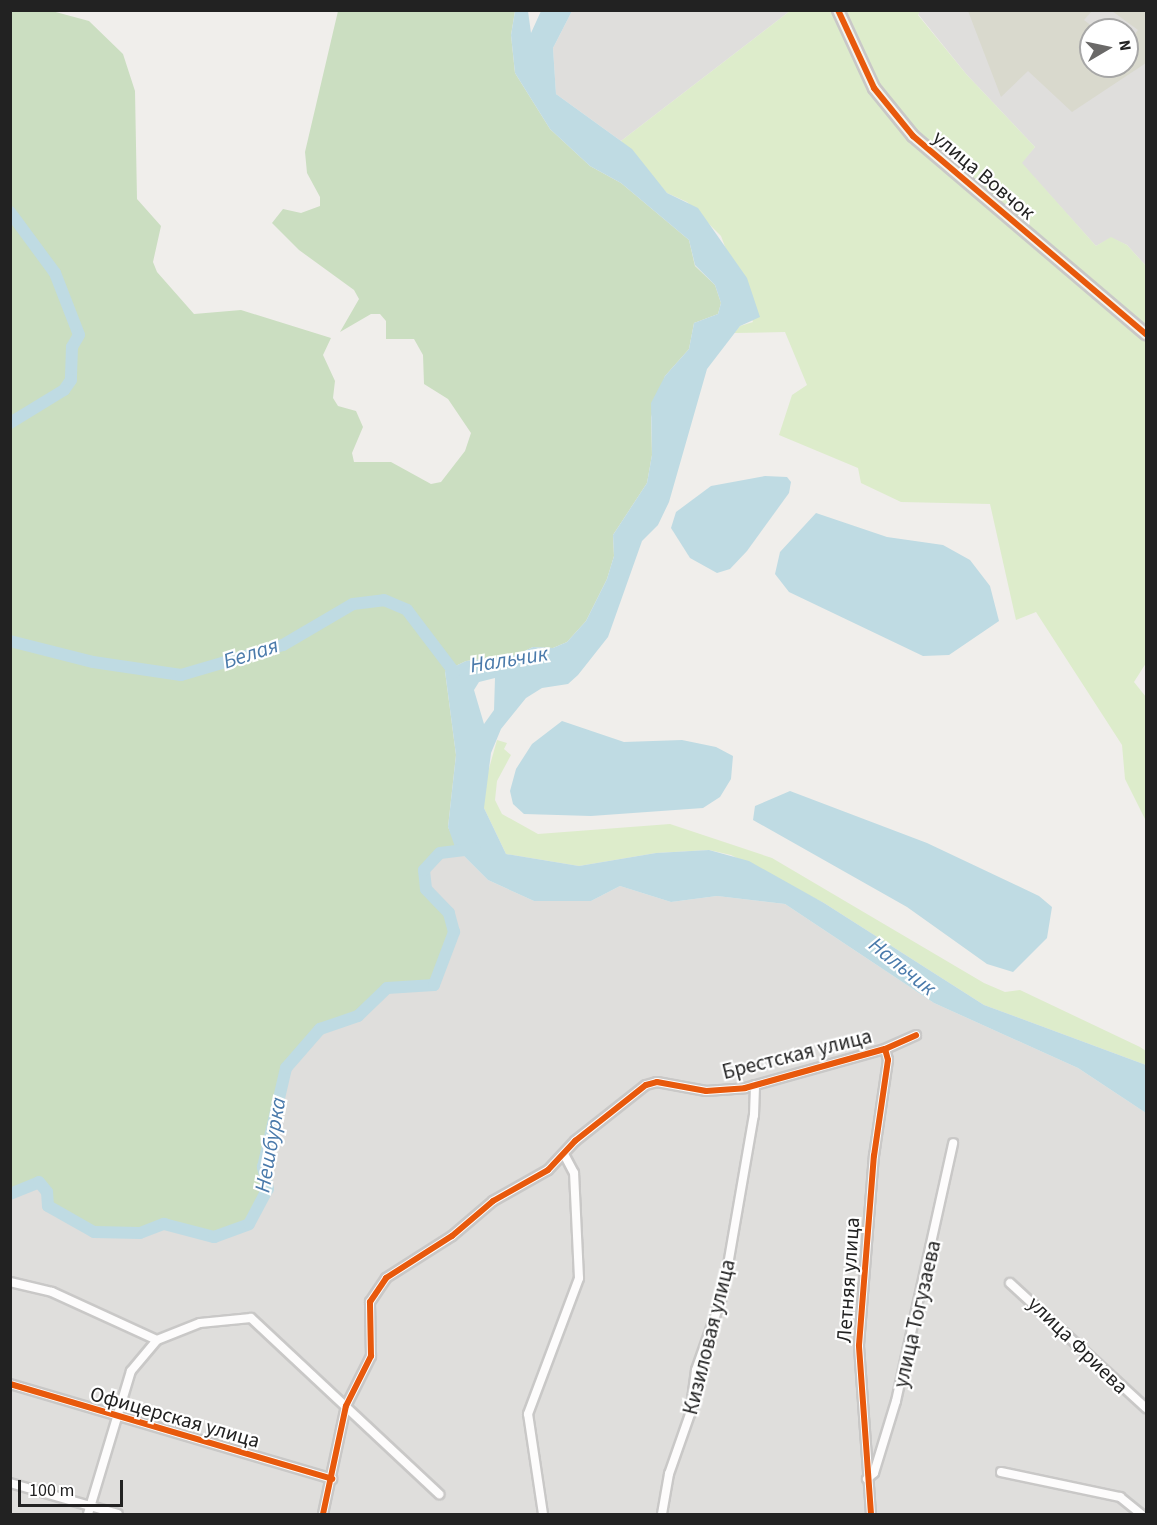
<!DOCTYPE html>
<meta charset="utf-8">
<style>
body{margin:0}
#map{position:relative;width:1157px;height:1525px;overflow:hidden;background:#f0eeeb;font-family:"Source Sans 3",sans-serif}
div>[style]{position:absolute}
.residential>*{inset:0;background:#dfdedc}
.construction>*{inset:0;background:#d9d9cd}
.grass>*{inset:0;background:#ddeccb}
.forest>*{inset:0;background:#cbdec1}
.water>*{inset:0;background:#bfdbe3}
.river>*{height:12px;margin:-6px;padding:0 6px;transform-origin:6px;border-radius:6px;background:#bfdbe3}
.roads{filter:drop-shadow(2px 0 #c9c8c7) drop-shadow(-2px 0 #c9c8c7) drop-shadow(0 2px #c9c8c7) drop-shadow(0 -2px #c9c8c7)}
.street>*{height:8px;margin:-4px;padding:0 4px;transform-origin:4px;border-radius:4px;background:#fdfcfc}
.secondary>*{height:10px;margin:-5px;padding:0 5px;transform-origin:5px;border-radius:5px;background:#f4f4ed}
.cycleway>*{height:6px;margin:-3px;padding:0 3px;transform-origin:3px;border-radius:3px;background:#e8590c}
span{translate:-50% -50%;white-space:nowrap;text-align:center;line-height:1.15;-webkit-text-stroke:4.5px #fff;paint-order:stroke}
.street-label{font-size:21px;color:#222}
.water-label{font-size:22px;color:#4a7aab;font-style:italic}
.frame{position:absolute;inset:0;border:12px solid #222;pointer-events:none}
.north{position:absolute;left:1079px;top:18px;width:60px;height:60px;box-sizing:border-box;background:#fff;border:2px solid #a7a7a7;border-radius:50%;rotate:81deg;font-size:16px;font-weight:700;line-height:24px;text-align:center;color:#222}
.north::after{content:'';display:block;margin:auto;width:21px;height:27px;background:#6a6968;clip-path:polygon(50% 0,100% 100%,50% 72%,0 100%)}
.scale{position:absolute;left:18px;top:1480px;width:105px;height:27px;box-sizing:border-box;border:3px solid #222;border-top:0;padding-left:8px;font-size:18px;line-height:21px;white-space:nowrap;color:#222;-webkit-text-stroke:4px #fff;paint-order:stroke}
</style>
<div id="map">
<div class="residential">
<i style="clip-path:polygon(evenodd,920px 10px,1146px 11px,1146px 266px,1127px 245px,1111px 238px,1096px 246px,1021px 163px,1035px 147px,967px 75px,918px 14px,920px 10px,1091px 30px,1127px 30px,1127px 66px,1091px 66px,1091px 30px)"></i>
<i style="clip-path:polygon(572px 11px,790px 11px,621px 141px,556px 94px,553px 48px)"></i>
<i style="clip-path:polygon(460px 852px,488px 880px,534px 901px,591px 901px,620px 886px,671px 902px,717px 896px,785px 904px,934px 1003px,1078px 1068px,1146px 1113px,1146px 1514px,11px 1514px,11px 1194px,39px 1182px,53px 1210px,94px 1232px,150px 1230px,164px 1224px,214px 1237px,249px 1224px,268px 1189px,263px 1167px,286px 1068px,320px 1029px,358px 1016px,387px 988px,434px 984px,454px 932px,452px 921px,426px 889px,424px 870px,440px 853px)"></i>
</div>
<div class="construction">
<i style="clip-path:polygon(968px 11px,1092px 11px,1084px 20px,1097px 30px,1091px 30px,1091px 66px,1127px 66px,1127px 44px,1138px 30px,1112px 11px,1146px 11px,1146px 63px,1072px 112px,1028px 71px,1001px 97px)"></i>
</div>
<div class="grass">
<i style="clip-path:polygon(790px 11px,920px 11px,918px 15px,967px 75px,1035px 147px,1022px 163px,1096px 246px,1111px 237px,1127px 245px,1146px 266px,1146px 663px,1134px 682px,1146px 697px,1146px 821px,1125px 779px,1122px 745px,1036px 612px,1016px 620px,990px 504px,901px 502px,861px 483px,858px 468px,779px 435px,792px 395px,807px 385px,785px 332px,734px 333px,740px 326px,753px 322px,721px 236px,687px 202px,667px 193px,621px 141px)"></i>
<i style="clip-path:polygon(497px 740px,507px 743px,504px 749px,511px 755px,497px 781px,495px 800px,502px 814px,538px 834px,670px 824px,772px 858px,984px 983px,1005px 992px,1020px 990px,1140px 1047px,1146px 1051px,1146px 1065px,984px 1005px,824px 903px,731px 855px,709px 850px,656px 853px,579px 866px,506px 854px,484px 808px,483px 790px)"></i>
</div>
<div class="forest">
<i style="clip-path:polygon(11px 11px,52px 11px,89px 21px,123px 54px,135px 91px,137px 199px,161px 226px,153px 262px,157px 272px,194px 314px,241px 310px,331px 338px,323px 355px,335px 381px,333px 398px,338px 406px,356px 411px,363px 427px,352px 453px,354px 462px,391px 462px,431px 484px,441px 482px,465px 451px,471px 433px,448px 399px,424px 384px,423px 355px,414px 339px,386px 339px,386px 321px,380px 314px,371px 314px,340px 332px,359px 299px,354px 290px,299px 250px,272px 223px,283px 209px,301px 213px,320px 206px,320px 197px,307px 173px,305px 152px,338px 11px,515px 11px,511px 35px,515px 73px,550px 129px,590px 166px,621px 183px,689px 240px,695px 266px,715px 285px,721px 303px,718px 314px,694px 323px,689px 349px,665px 376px,651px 417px,652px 455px,647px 483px,613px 535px,614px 556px,607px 579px,586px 621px,567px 642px,553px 648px,533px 647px,516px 655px,466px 661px,445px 671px,456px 755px,448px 827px,460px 852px,440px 853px,424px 870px,426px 889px,449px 913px,454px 932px,439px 961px,440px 975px,426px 986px,387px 988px,358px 1016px,321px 1029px,305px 1042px,282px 1078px,263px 1167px,268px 1183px,263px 1205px,249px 1224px,214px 1237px,164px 1224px,140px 1233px,94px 1232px,48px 1206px,47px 1192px,39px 1182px,11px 1194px)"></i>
</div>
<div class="water">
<i style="clip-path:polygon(evenodd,515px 11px,528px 11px,531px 33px,541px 11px,572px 11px,553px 48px,556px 94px,632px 149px,667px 193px,698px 208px,747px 278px,760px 317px,740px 326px,707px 369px,669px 502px,658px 525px,642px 541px,608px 637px,578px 675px,568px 684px,542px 688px,526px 698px,501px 729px,491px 753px,484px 808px,506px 854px,579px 866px,656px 853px,709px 850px,749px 861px,824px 903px,984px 1005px,1146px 1065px,1146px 1113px,1078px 1068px,934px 1003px,785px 904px,717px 896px,671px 902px,620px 886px,591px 901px,534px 901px,488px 880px,455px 847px,448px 827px,456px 755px,445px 671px,466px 661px,516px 655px,533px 647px,553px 648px,567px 642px,586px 621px,607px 579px,614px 556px,613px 535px,647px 483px,652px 455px,651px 403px,665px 376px,689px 349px,694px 323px,718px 314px,721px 303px,715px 285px,695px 265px,689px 240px,621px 183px,590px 166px,550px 129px,515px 73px,511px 35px,515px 11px,495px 678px,494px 710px,484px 724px,474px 690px,479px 682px,495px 678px)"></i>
<i style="clip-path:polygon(765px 476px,787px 477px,791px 482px,789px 493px,747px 551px,730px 569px,717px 573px,690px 558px,671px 528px,676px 512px,711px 486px)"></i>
<i style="clip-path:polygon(816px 513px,887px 537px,943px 545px,970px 560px,990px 586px,999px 621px,949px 655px,923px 656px,789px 592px,775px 574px,780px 552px)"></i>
<i style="clip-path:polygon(562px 721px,624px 742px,682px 740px,716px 747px,733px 756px,731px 779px,720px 797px,703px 808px,591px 816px,524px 814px,513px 804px,510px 791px,516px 769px,532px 744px)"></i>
<i style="clip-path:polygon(790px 791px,927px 843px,1039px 896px,1052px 907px,1047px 938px,1013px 972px,987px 964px,907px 907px,753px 820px,755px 806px)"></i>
</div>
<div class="river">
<i style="left:10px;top:212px;width:76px;rotate:53.6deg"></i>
<i style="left:55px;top:273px;width:66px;rotate:68.8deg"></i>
<i style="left:79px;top:335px;width:14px;rotate:120deg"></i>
<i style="left:72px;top:347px;width:33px;rotate:92deg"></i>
<i style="left:71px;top:380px;width:12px;rotate:125deg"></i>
<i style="left:64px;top:390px;width:63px;rotate:148.6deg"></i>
<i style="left:10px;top:641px;width:86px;rotate:14.2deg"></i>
<i style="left:93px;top:662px;width:89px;rotate:8.4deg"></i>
<i style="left:181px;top:675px;width:106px;rotate:-16.4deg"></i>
<i style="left:283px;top:645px;width:81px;rotate:-30.4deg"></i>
<i style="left:353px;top:604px;width:31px;rotate:-7deg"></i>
<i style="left:384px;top:600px;width:25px;rotate:23deg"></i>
<i style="left:407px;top:610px;width:78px;rotate:52.8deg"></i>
<i style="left:10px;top:1194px;width:31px;rotate:-22deg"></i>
<i style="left:39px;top:1182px;width:13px;rotate:51deg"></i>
<i style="left:47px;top:1192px;width:14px;rotate:86deg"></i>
<i style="left:48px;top:1206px;width:53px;rotate:29.5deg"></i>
<i style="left:94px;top:1232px;width:46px;rotate:1.2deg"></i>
<i style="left:140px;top:1233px;width:26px;rotate:-21deg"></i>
<i style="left:164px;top:1224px;width:52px;rotate:14.6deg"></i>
<i style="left:214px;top:1237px;width:37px;rotate:-20deg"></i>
<i style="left:249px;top:1224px;width:40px;rotate:-62deg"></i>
<i style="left:268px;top:1189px;width:23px;rotate:-103deg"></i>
<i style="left:263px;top:1167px;width:102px;rotate:-76.9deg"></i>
<i style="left:286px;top:1068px;width:52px;rotate:-48.9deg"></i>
<i style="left:320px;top:1029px;width:40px;rotate:-18.9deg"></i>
<i style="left:358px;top:1016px;width:40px;rotate:-44deg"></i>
<i style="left:387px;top:988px;width:47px;rotate:-3.7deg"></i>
<i style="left:434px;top:985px;width:57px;rotate:-69.3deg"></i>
<i style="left:454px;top:932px;width:20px;rotate:-105deg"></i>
<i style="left:449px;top:913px;width:33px;rotate:-134deg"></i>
<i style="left:426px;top:889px;width:19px;rotate:-96deg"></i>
<i style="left:424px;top:870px;width:23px;rotate:-47deg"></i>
<i style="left:440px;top:853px;width:35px;rotate:-7deg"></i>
</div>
<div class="roads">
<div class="street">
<i style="left:10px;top:1282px;width:43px;rotate:13.4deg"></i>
<i style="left:52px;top:1292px;width:115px;rotate:24.6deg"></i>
<i style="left:157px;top:1340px;width:46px;rotate:-21.6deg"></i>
<i style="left:200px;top:1323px;width:51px;rotate:-5.6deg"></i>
<i style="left:251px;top:1318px;width:258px;rotate:43.1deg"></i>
<i style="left:1010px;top:1283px;width:185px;rotate:42.6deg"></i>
<i style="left:10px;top:1384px;width:336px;rotate:16.4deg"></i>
<i style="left:1001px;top:1472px;width:122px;rotate:11.9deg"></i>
<i style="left:1120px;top:1497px;width:27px;rotate:39deg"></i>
<i style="left:867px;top:1479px;width:9px;rotate:-41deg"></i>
<i style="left:874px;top:1473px;width:75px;rotate:-73deg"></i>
<i style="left:896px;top:1401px;width:264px;rotate:-77.5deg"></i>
<i style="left:10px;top:1483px;width:112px;rotate:16deg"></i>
<i style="left:88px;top:1514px;width:149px;rotate:-73.3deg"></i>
<i style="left:131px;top:1371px;width:40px;rotate:-50deg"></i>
<i style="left:323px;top:1514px;width:110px;rotate:-78deg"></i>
<i style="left:346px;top:1406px;width:56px;rotate:-63.4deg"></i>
<i style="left:371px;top:1356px;width:54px;rotate:-91.1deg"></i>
<i style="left:370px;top:1302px;width:29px;rotate:-56deg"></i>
<i style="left:386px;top:1278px;width:78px;rotate:-32.5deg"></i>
<i style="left:452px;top:1236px;width:54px;rotate:-40.5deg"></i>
<i style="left:493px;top:1201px;width:63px;rotate:-29.4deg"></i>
<i style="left:548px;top:1170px;width:40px;rotate:-47deg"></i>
<i style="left:575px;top:1141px;width:90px;rotate:-38.3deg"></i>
<i style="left:646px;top:1085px;width:11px;rotate:-15deg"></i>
<i style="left:657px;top:1082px;width:50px;rotate:10.4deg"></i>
<i style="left:706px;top:1091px;width:39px;rotate:-4deg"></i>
<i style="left:745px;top:1088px;width:145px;rotate:-15.6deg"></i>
<i style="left:885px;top:1049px;width:34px;rotate:-24deg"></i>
<i style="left:543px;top:1514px;width:101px;rotate:-98.5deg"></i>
<i style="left:528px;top:1414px;width:145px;rotate:-69.4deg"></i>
<i style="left:579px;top:1278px;width:105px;rotate:-92.7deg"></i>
<i style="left:574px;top:1173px;width:21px;rotate:-118deg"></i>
<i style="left:662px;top:1514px;width:41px;rotate:-80.1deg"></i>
<i style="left:669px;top:1474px;width:64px;rotate:-70.7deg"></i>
<i style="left:690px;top:1414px;width:44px;rotate:-82.2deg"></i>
<i style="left:696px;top:1370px;width:81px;rotate:-70.4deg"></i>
<i style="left:723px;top:1294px;width:182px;rotate:-80.2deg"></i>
<i style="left:754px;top:1115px;width:30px;rotate:-88deg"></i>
<i style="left:871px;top:1514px;width:169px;rotate:-94.1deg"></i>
<i style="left:859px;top:1345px;width:190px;rotate:-85.5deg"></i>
<i style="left:874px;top:1156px;width:97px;rotate:-81.7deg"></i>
<i style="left:888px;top:1060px;width:11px;rotate:-105deg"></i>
</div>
<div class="secondary">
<i style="left:838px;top:10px;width:86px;rotate:65.2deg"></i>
<i style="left:874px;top:88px;width:62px;rotate:50.9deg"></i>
<i style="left:913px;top:136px;width:306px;rotate:40.4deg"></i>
</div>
</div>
<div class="cycleway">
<i style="left:838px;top:10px;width:86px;rotate:65.2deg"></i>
<i style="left:874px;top:88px;width:62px;rotate:50.9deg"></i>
<i style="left:913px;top:136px;width:306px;rotate:40.4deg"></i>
<i style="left:10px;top:1384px;width:336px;rotate:16.4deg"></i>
<i style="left:323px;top:1514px;width:110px;rotate:-78deg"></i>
<i style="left:346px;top:1406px;width:56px;rotate:-63.4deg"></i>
<i style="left:371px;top:1356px;width:54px;rotate:-91.1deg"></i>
<i style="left:370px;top:1302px;width:29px;rotate:-56deg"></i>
<i style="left:386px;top:1278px;width:78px;rotate:-32.5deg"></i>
<i style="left:452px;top:1236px;width:54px;rotate:-40.5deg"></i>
<i style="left:493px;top:1201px;width:63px;rotate:-29.4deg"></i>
<i style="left:548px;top:1170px;width:40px;rotate:-47deg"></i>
<i style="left:575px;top:1141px;width:90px;rotate:-38.3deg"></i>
<i style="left:646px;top:1085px;width:11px;rotate:-15deg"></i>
<i style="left:657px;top:1082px;width:50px;rotate:10.4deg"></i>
<i style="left:706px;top:1091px;width:39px;rotate:-4deg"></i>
<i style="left:745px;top:1088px;width:145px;rotate:-15.6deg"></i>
<i style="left:885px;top:1049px;width:34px;rotate:-24deg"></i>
<i style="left:871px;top:1514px;width:169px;rotate:-94.1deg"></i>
<i style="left:859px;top:1345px;width:190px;rotate:-85.5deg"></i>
<i style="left:874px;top:1156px;width:97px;rotate:-81.7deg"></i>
<i style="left:888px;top:1060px;width:11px;rotate:-105deg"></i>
</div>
<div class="street-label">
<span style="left:984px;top:175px;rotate:40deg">улица Вовчок</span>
<span style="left:797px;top:1054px;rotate:-14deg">Брестская улица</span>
<span style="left:848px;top:1280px;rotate:-86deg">Летняя улица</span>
<span style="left:917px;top:1314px;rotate:-77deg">улица Тогузаева</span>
<span style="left:709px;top:1337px;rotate:-76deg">Кизиловая улица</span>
<span style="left:1078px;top:1345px;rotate:44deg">улица Фриева</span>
<span style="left:175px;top:1417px;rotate:16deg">Офицерская улица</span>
</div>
<div class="water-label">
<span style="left:251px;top:654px;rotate:-18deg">Белая</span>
<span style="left:509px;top:660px;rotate:-9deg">Нальчик</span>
<span style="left:902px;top:967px;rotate:39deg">Нальчик</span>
<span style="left:271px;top:1145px;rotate:-80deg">Нешбурка</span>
</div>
<div class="frame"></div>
<div class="north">N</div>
<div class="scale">100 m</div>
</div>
